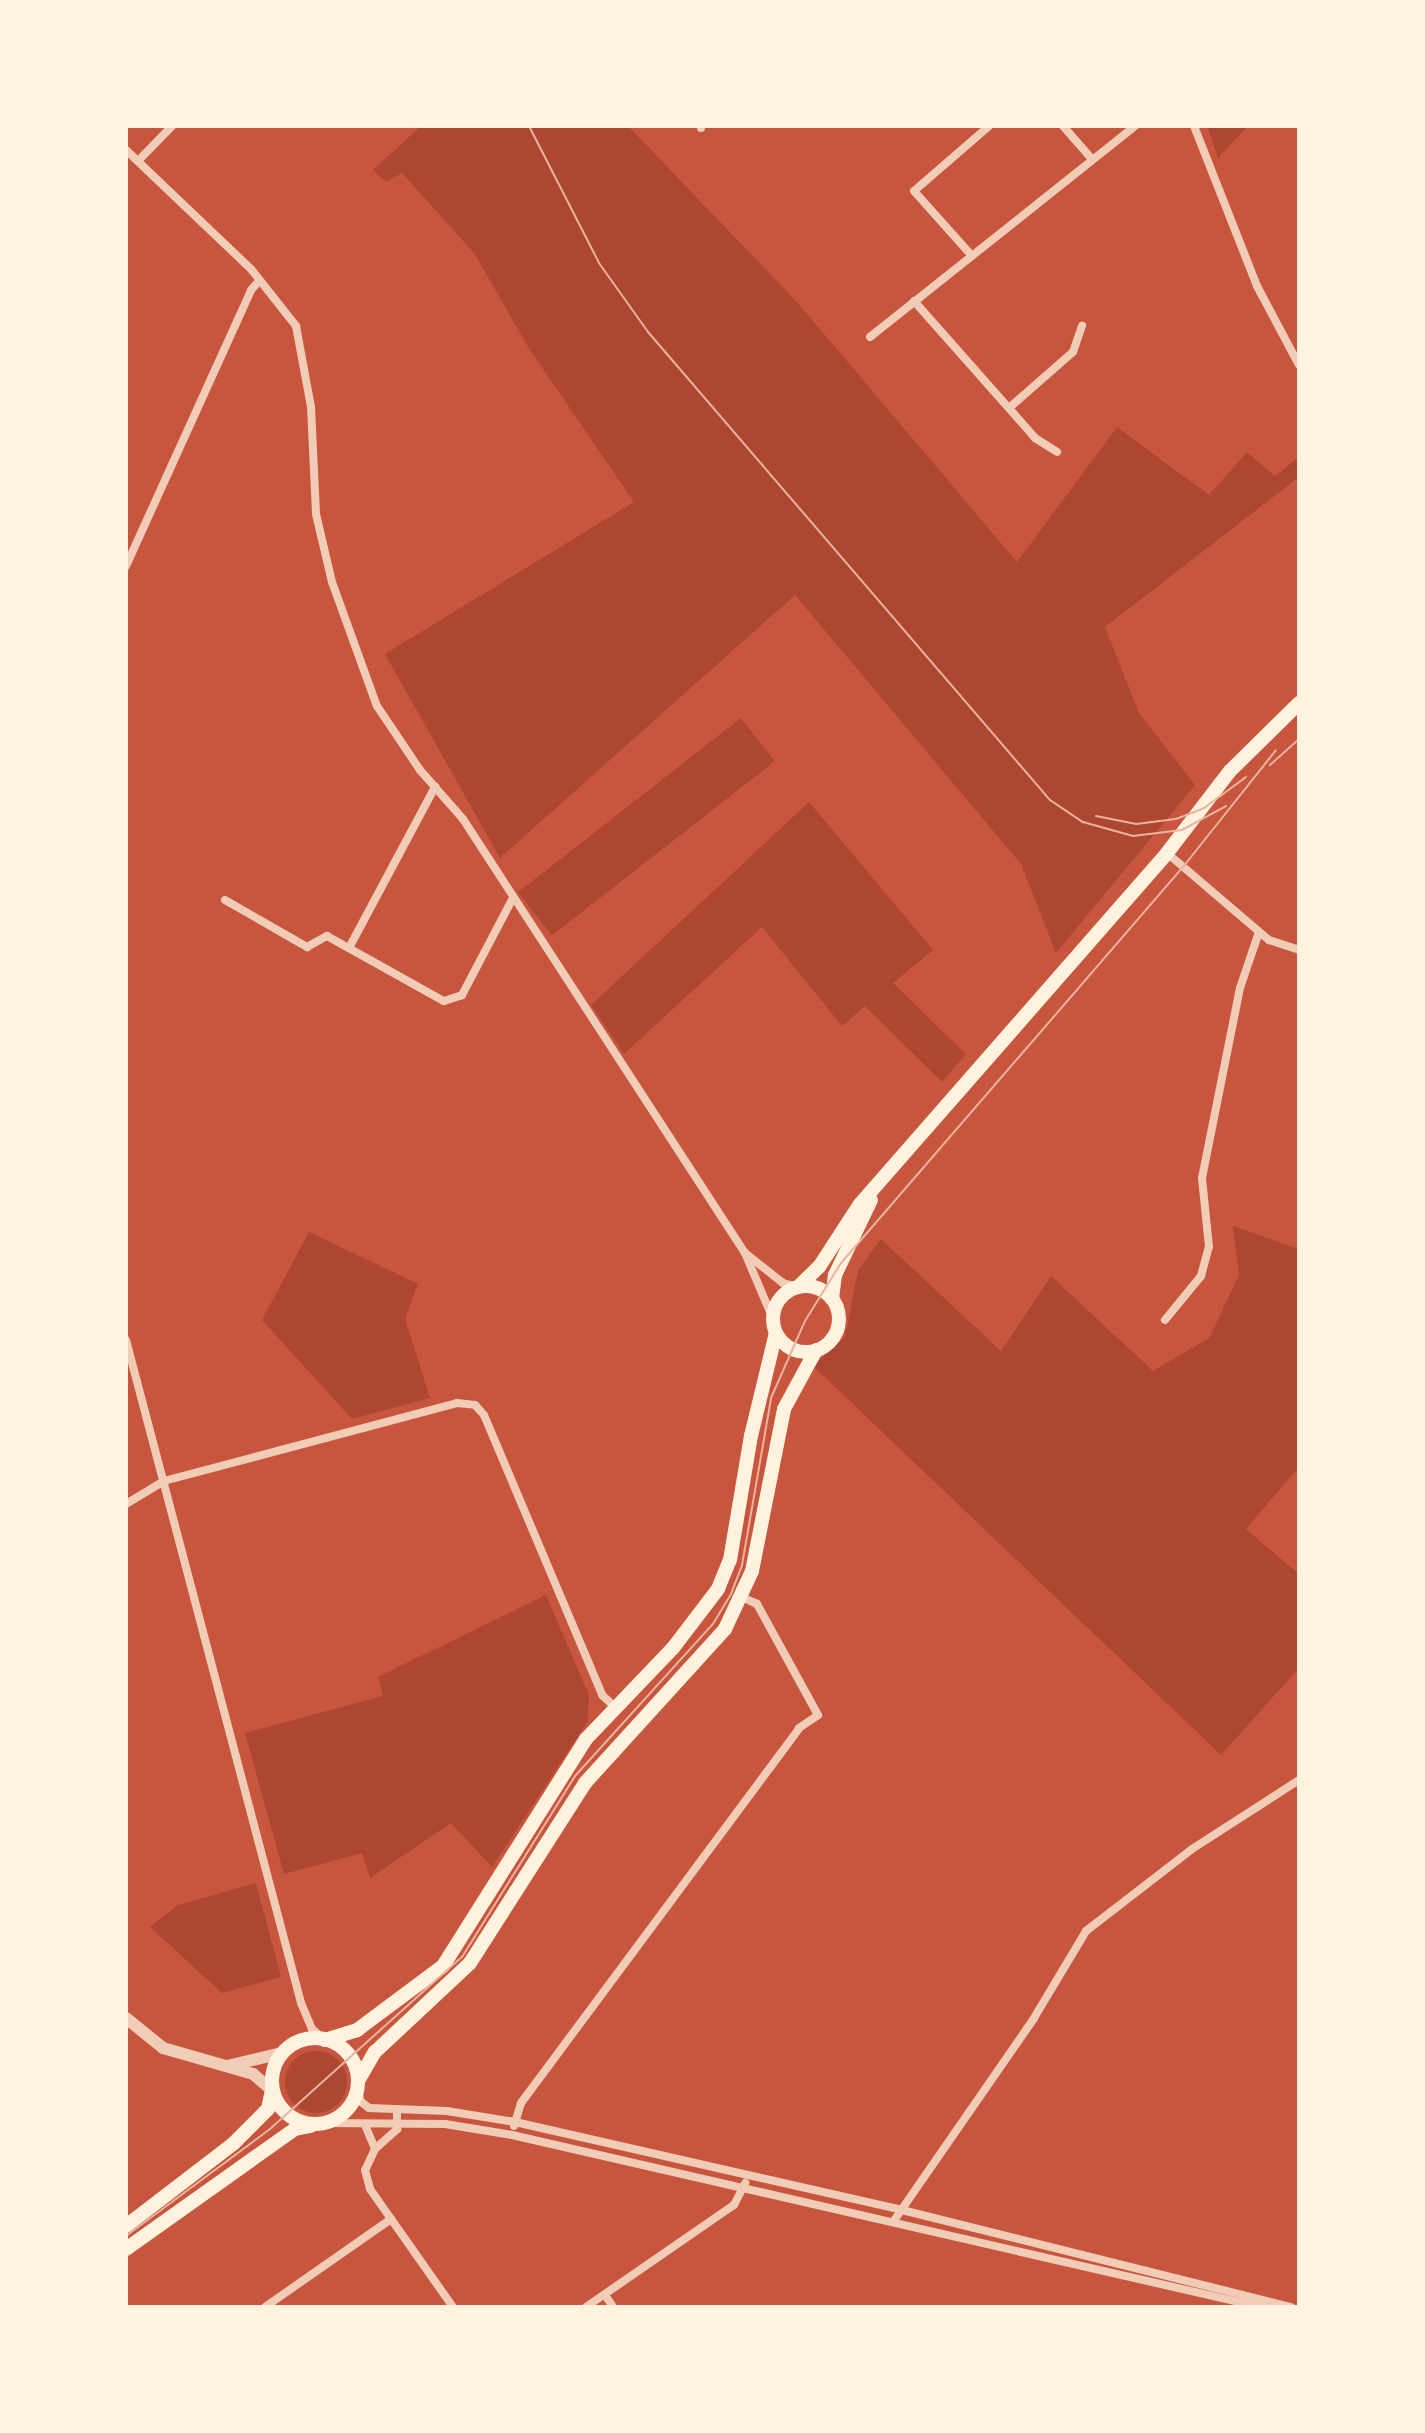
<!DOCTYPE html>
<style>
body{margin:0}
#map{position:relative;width:1425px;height:2433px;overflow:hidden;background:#c8553d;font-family:Figtree,sans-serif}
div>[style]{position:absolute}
.green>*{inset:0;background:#ae4732;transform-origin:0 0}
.round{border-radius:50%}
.minor>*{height:8px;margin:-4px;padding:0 4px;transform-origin:4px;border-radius:4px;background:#f1ccb7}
.tertiary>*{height:12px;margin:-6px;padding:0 6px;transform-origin:6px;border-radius:6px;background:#f1ccb7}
.secondary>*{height:14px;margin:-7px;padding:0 7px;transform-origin:7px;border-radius:7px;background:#fff3e0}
.secondary>.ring{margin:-7px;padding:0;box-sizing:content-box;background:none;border:14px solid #fff3e0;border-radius:50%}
.tram>*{height:2px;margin:-1px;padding:0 1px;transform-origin:1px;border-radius:1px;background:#e9b49f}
span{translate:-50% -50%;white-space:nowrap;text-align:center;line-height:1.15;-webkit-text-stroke:6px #fff3e0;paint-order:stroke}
.frame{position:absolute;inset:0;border:128px solid #fff3e0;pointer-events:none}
</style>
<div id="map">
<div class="green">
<i style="clip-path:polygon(421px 126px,628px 126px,797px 302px,1017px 562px,1117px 427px,1209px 495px,1247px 452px,1275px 476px,1299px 457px,1299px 477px,1105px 627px,1139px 713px,1195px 785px,1056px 953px,1021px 864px,795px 595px,500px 858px,385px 654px,634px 502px,530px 350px,474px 253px,402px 173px,386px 182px,373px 170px)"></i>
<i style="clip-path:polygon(1207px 126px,1248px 126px,1218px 158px)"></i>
<i style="left:741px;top:718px;width:55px;height:283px;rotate:52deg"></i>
<i style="clip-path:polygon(809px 802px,933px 950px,893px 983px,966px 1054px,942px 1082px,865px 1006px,842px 1026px,762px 927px,624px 1054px,591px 1005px)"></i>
<i style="clip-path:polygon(1233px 1226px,1299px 1249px,1299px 1467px,1246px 1529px,1299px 1574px,1299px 1668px,1221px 1755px,813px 1366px,845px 1337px,858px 1270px,881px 1239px,1001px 1351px,1051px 1276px,1153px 1371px,1209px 1338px,1239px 1275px)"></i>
<i style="clip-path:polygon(309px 1232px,418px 1284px,405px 1319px,430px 1398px,352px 1419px,262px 1320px)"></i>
<i style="clip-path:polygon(546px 1595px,589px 1695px,588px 1721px,492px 1867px,451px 1823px,370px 1878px,362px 1853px,284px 1874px,245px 1733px,383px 1696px,378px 1677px)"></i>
<i style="clip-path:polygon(256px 1883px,281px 1977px,222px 1993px,150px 1927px,178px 1905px)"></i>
<i class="round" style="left:285px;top:2051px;width:62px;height:62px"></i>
</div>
<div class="minor">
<i style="left:1063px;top:126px;width:43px;rotate:48.8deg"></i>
<i style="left:1194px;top:126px;width:172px;rotate:68.5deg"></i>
<i style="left:1257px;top:286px;width:89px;rotate:62deg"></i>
<i style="left:701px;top:128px;width:2px;rotate:-90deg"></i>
<i style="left:126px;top:150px;width:173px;rotate:43.6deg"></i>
<i style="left:251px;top:269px;width:73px;rotate:51.7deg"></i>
<i style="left:296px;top:326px;width:82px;rotate:79.5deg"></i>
<i style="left:311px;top:407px;width:107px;rotate:87.3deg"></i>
<i style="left:316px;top:514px;width:70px;rotate:76.8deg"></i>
<i style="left:332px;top:582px;width:132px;rotate:70.1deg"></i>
<i style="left:377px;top:706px;width:77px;rotate:56.1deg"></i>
<i style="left:420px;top:770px;width:65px;rotate:48.7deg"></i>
<i style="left:463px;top:819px;width:518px;rotate:56.99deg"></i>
<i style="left:138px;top:161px;width:49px;rotate:-45.8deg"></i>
<i style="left:972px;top:256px;width:87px;rotate:-131.7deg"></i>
<i style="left:914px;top:191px;width:99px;rotate:-40.9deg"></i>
<i style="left:914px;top:301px;width:183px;rotate:48.5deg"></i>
<i style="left:1035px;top:438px;width:26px;rotate:32deg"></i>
<i style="left:870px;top:337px;width:339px;rotate:-38.5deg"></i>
<i style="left:1009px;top:408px;width:85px;rotate:-41.2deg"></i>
<i style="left:1073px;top:352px;width:28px;rotate:-71deg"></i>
<i style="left:126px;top:566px;width:303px;rotate:-65.6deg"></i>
<i style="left:251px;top:290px;width:13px;rotate:-48deg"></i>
<i style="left:1167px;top:853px;width:134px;rotate:40.5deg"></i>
<i style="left:1269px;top:940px;width:32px;rotate:18deg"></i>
<i style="left:225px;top:900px;width:95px;rotate:29.8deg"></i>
<i style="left:307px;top:947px;width:23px;rotate:-29deg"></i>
<i style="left:327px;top:936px;width:134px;rotate:29.1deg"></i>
<i style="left:444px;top:1001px;width:19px;rotate:-18deg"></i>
<i style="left:462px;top:995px;width:110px;rotate:-62.3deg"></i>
<i style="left:349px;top:948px;width:183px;rotate:-61.9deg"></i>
<i style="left:773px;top:1319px;width:72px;rotate:-113deg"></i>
<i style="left:745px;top:1253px;width:48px;rotate:38.3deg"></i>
<i style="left:783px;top:1283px;width:16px;rotate:15deg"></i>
<i style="left:1165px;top:1320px;width:57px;rotate:-50.7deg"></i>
<i style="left:1201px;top:1276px;width:30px;rotate:-75deg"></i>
<i style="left:1209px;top:1247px;width:69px;rotate:-95.8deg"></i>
<i style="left:1202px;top:1178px;width:194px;rotate:-78.7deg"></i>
<i style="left:1240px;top:988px;width:59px;rotate:-71.3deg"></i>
<i style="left:126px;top:1340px;width:686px;rotate:75.21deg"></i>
<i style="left:301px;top:2003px;width:28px;rotate:67deg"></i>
<i style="left:312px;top:2029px;width:17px;rotate:40deg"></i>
<i style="left:126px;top:1504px;width:44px;rotate:-31.2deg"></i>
<i style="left:164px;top:1481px;width:303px;rotate:-14.9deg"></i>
<i style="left:457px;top:1403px;width:18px;rotate:6deg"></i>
<i style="left:475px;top:1405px;width:13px;rotate:48deg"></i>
<i style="left:484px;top:1415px;width:304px;rotate:67.1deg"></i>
<i style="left:602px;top:1695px;width:18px;rotate:43deg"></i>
<i style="left:358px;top:2081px;width:20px;rotate:84deg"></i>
<i style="left:360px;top:2101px;width:11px;rotate:38deg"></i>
<i style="left:369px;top:2108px;width:78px;rotate:2.2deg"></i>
<i style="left:447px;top:2111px;width:69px;rotate:9.2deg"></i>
<i style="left:515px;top:2122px;width:397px;rotate:12.8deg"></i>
<i style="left:902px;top:2210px;width:401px;rotate:14deg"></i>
<i style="left:325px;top:2123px;width:120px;rotate:0.5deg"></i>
<i style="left:445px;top:2124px;width:68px;rotate:9.3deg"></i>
<i style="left:512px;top:2135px;width:750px;rotate:12.94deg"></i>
<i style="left:1243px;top:2303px;width:21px;rotate:-3deg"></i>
<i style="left:365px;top:2125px;width:26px;rotate:67deg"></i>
<i style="left:375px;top:2149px;width:30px;rotate:-42deg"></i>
<i style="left:397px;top:2129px;width:20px;rotate:-90deg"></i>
<i style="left:514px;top:2126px;width:24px;rotate:-73deg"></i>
<i style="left:521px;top:2103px;width:467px;rotate:-53.4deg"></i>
<i style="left:799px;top:1728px;width:23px;rotate:-34deg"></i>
<i style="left:818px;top:1715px;width:127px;rotate:-118.8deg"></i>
<i style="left:757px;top:1604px;width:14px;rotate:-155deg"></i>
<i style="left:375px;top:2149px;width:23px;rotate:115deg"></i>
<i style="left:365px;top:2170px;width:20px;rotate:75deg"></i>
<i style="left:370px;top:2189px;width:144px;rotate:54.9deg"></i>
<i style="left:893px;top:2222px;width:248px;rotate:-55.3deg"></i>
<i style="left:1034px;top:2018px;width:101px;rotate:-59.1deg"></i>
<i style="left:1086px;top:1931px;width:134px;rotate:-37.7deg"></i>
<i style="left:1192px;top:1849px;width:127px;rotate:-32.8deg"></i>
<i style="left:605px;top:2295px;width:14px;rotate:56deg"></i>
<i style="left:265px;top:2307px;width:154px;rotate:-34.9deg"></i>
<i style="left:586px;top:2307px;width:180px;rotate:-34.6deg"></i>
<i style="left:734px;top:2205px;width:25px;rotate:-63deg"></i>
</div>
<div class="tertiary">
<i style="left:126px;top:2018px;width:48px;rotate:39deg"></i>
<i style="left:163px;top:2048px;width:94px;rotate:16.1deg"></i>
<i style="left:253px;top:2074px;width:25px;rotate:40deg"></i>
<i style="left:227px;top:2066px;width:57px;rotate:-13.3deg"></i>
</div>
<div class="secondary">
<i class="ring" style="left:773px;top:1286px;width:52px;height:52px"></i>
<i style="left:798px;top:1287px;width:29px;rotate:-44deg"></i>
<i style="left:819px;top:1267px;width:75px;rotate:-56.9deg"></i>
<i style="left:860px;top:1204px;width:466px;rotate:-48.8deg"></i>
<i style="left:1167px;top:853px;width:103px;rotate:-52.5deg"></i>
<i style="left:1230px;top:771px;width:97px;rotate:-44.6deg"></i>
<i style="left:832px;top:1299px;width:24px;rotate:-83deg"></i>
<i style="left:835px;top:1275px;width:83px;rotate:-64.4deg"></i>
<i class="ring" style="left:272px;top:2038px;width:72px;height:72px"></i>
<i style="left:325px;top:2040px;width:34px;rotate:-17deg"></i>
<i style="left:357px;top:2030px;width:107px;rotate:-36.7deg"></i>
<i style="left:443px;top:1966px;width:268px;rotate:-57.8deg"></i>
<i style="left:586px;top:1739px;width:126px;rotate:-46.3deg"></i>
<i style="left:673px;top:1648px;width:74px;rotate:-52.7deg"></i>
<i style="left:718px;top:1589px;width:31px;rotate:-68deg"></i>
<i style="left:730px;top:1560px;width:126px;rotate:-80.4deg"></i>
<i style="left:751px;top:1436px;width:106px;rotate:-76.4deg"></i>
<i style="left:358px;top:2081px;width:34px;rotate:-60deg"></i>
<i style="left:375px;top:2052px;width:130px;rotate:-43.1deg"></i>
<i style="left:470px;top:1963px;width:214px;rotate:-57.4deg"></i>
<i style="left:585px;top:1783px;width:208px;rotate:-47.7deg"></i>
<i style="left:725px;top:1629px;width:64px;rotate:-65deg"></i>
<i style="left:752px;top:1571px;width:165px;rotate:-78.8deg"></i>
<i style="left:784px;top:1409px;width:67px;rotate:-61.5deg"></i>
<i style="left:126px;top:2226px;width:136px;rotate:-37.5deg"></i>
<i style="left:234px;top:2143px;width:48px;rotate:-45deg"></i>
<i style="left:268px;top:2109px;width:19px;rotate:-78deg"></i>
<i style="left:126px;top:2249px;width:207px;rotate:-35.4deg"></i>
<i style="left:295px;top:2129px;width:16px;rotate:-11deg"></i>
</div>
<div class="tram">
<i style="left:529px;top:126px;width:154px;rotate:62.9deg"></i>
<i style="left:599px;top:263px;width:85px;rotate:54.6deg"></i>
<i style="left:648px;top:332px;width:617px;rotate:49.34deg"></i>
<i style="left:1050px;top:800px;width:40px;rotate:34deg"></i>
<i style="left:1083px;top:822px;width:52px;rotate:15.6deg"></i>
<i style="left:1133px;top:836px;width:49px;rotate:-7deg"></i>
<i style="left:1182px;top:830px;width:50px;rotate:-28.6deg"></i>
<i style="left:1270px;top:765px;width:39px;rotate:-42deg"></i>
<i style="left:1096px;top:816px;width:41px;rotate:11.3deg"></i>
<i style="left:1136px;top:824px;width:40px;rotate:-7.1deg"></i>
<i style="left:1176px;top:819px;width:30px;rotate:-21deg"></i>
<i style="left:1204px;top:808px;width:52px;rotate:-36.4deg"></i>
<i style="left:126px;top:2236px;width:179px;rotate:-36.6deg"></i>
<i style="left:270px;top:2129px;width:258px;rotate:-41.9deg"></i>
<i style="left:462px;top:1957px;width:213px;rotate:-58deg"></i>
<i style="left:575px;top:1776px;width:205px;rotate:-47.8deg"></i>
<i style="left:713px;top:1624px;width:35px;rotate:-59deg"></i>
<i style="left:731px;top:1594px;width:31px;rotate:-69deg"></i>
<i style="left:742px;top:1565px;width:169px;rotate:-80.1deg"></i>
<i style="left:771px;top:1398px;width:84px;rotate:-66.2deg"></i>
<i style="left:805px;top:1321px;width:68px;rotate:-58.2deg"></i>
<i style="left:841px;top:1263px;width:523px;rotate:-49.18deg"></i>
<i style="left:1183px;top:867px;width:149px;rotate:-51.5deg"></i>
</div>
<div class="frame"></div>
</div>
